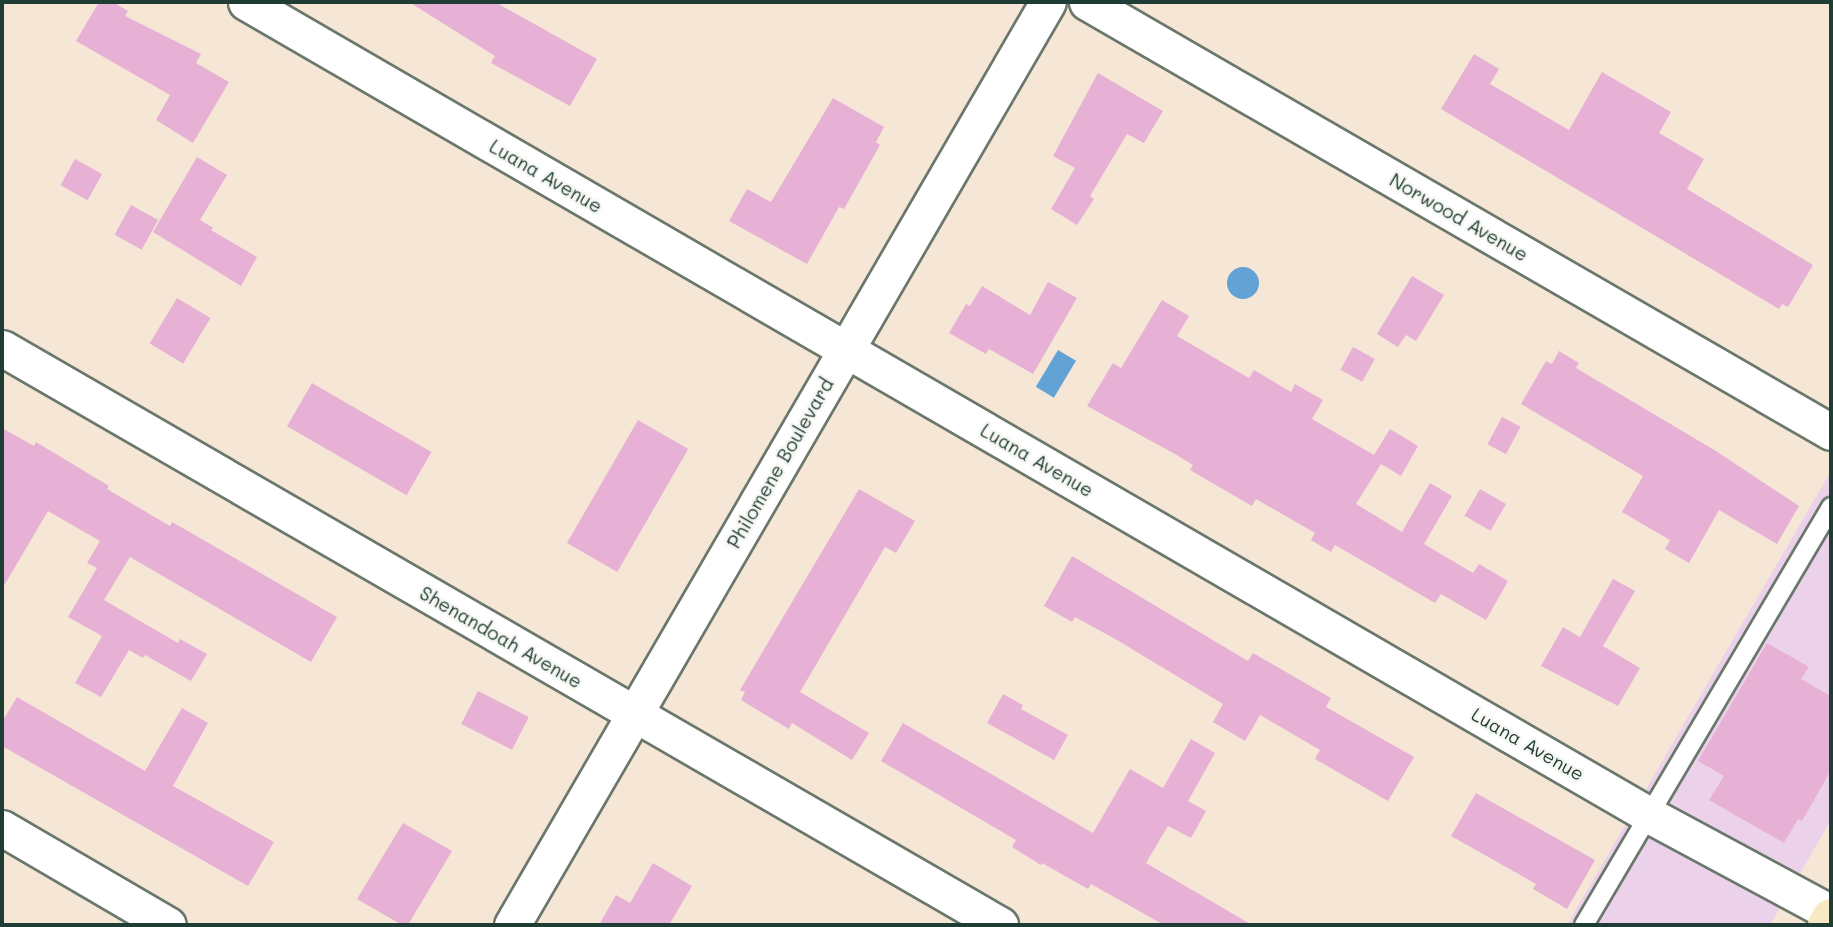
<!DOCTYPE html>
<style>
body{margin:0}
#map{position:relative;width:1833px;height:927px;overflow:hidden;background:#f5e6d5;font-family:Mali,sans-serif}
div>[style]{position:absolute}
.built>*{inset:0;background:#ecd1ea}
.water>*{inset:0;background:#62a2d5;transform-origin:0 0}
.round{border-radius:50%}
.building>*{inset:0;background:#e7b1d6;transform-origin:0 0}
.roads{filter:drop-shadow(2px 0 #6a786c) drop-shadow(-2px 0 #6a786c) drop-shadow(0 2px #6a786c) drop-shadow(0 -2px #6a786c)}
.service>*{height:18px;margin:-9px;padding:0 9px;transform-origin:9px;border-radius:9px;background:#fff}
.minor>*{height:35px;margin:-17.5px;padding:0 17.5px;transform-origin:17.5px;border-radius:17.5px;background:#fff}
.secondary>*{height:38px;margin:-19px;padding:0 19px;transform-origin:19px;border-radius:19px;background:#f7e9c3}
span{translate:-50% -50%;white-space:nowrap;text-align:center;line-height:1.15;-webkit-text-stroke:5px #f6f6f2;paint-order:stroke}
.street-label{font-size:19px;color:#1f3d34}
.frame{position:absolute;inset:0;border:4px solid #1f3d34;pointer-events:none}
</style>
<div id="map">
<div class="built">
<i style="clip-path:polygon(1831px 471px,1831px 820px,1770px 925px,1567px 925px)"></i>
</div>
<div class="water">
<i class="round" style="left:1227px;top:267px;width:32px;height:32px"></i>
<i style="left:1058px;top:350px;width:21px;height:43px;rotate:31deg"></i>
</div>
<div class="building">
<i style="clip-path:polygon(99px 2px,113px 2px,128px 11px,125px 16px,201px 54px,196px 63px,229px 82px,193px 143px,156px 120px,170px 95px,76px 41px)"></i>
<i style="clip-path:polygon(409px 2px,495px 2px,597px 59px,570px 106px,491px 63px,495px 56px)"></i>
<i style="clip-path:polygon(1474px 54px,1499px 69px,1490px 84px,1569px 130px,1602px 72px,1671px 112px,1659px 133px,1704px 159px,1687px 189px,1813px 265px,1788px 307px,1782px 304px,1779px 309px,1441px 109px)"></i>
<i style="clip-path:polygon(1098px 73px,1163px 111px,1144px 143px,1127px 134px,1090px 196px,1094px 199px,1077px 225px,1051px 209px,1075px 168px,1053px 156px)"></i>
<i style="clip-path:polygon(833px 98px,884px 127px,876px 142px,880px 145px,844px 209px,839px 207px,807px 264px,729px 221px,747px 189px,771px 202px)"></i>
<i style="clip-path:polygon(197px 157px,227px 175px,200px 220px,213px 228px,211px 230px,257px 257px,241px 286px,153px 232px)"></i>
<i style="left:75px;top:159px;width:31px;height:30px;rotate:29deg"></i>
<i style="left:131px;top:205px;width:31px;height:34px;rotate:29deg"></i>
<i style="clip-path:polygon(1412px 276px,1444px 295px,1416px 341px,1406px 335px,1398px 347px,1377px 334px)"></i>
<i style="clip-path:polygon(1048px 282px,1077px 298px,1033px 374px,989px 349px,986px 354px,949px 333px,966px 304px,970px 306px,982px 286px,1030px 315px)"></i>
<i style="left:177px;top:298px;width:39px;height:53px;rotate:31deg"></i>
<i style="clip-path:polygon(1162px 300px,1189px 316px,1177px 336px,1249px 378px,1254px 370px,1291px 392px,1295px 384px,1323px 400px,1312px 419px,1374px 455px,1390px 429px,1418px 446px,1401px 476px,1381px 464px,1356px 504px,1402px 532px,1430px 483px,1452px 496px,1424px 544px,1473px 573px,1479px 564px,1508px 581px,1486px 620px,1441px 594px,1435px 603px,1335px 545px,1331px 552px,1311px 540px,1315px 533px,1256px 499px,1252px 506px,1190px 470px,1193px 465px,1175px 454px,1087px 406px,1113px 363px,1121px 368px)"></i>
<i style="left:1353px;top:347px;width:25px;height:26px;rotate:29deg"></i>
<i style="clip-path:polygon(1559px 351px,1579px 363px,1576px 368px,1716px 451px,1799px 506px,1777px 544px,1719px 510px,1689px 563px,1665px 549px,1670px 540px,1622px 512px,1643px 476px,1521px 404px,1546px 361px,1552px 364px)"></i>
<i style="left:312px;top:383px;width:138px;height:50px;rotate:30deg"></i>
<i style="left:1502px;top:417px;width:21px;height:31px;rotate:28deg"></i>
<i style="left:638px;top:420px;width:58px;height:142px;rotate:30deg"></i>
<i style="clip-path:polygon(2px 428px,34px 446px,36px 442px,109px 486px,107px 489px,170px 526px,172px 522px,337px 617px,311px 662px,130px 557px,104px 600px,178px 643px,180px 639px,207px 654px,191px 681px,145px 655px,143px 658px,129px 650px,101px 697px,75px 683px,102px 636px,68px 617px,97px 568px,87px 563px,100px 541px,48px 511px,2px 589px)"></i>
<i style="clip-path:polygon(859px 489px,915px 521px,896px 553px,885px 547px,800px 692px,869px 733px,852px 760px,792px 723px,789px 729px,741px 700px,745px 692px,740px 690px)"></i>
<i style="left:1480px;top:489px;width:30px;height:31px;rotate:30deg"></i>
<i style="clip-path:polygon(1072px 556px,1248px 661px,1253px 653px,1331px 698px,1326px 707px,1414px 757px,1388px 801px,1315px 759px,1320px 750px,1260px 715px,1245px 741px,1213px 722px,1223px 704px,1117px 640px,1075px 617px,1072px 622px,1044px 606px)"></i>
<i style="clip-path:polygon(1613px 579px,1635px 591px,1603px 646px,1640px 668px,1618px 706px,1541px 666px,1563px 627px,1580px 637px)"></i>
<i style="clip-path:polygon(1767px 643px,1809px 667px,1801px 679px,1831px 696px,1831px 770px,1802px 821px,1798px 819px,1784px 843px,1709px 800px,1724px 776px,1698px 761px)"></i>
<i style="left:478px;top:691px;width:57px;height:37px;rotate:27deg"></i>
<i style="clip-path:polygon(1003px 694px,1023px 705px,1021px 709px,1068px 735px,1054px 760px,987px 723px)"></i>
<i style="clip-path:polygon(17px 697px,145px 771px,182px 708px,208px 723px,173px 786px,274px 842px,248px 886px,2px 746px,2px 722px)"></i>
<i style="clip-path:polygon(903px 723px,1093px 833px,1130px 769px,1163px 788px,1191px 739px,1215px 753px,1188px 801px,1206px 811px,1191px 838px,1168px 826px,1146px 863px,1252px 925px,1164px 925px,1091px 884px,1088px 889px,1042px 863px,1041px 865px,1012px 847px,1016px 840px,881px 761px)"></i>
<i style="clip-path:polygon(1476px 793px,1595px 860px,1567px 909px,1533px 889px,1536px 884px,1451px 836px)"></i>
<i style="clip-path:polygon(403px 823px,452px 851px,408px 925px,402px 925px,357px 899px)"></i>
<i style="clip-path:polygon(653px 863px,692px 886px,669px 925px,599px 925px,616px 895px,630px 903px)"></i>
</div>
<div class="roads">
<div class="service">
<i style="left:1584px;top:925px;width:486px;rotate:-59.4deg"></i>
</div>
<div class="minor">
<i style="left:246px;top:2px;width:1622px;rotate:30.09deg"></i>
<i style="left:1649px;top:815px;width:207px;rotate:28.3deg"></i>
<i style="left:1087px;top:2px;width:859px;rotate:30.03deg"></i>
<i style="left:2px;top:348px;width:1153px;rotate:30.03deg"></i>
<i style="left:2px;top:828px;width:192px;rotate:30.3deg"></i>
<i style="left:512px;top:925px;width:1067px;rotate:-59.86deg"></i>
</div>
<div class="secondary">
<i style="left:1827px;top:925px;width:8px;rotate:-60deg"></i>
</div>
</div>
<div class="street-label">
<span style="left:546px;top:176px;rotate:30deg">Luana Avenue</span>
<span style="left:1459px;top:217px;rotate:30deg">Norwood Avenue</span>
<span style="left:1037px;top:460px;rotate:30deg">Luana Avenue</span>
<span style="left:780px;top:463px;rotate:-60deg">Philomene Boulevard</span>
<span style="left:501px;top:637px;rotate:30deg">Shenandoah Avenue</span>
<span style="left:1528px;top:744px;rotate:30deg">Luana Avenue</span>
</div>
<div class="frame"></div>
</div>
